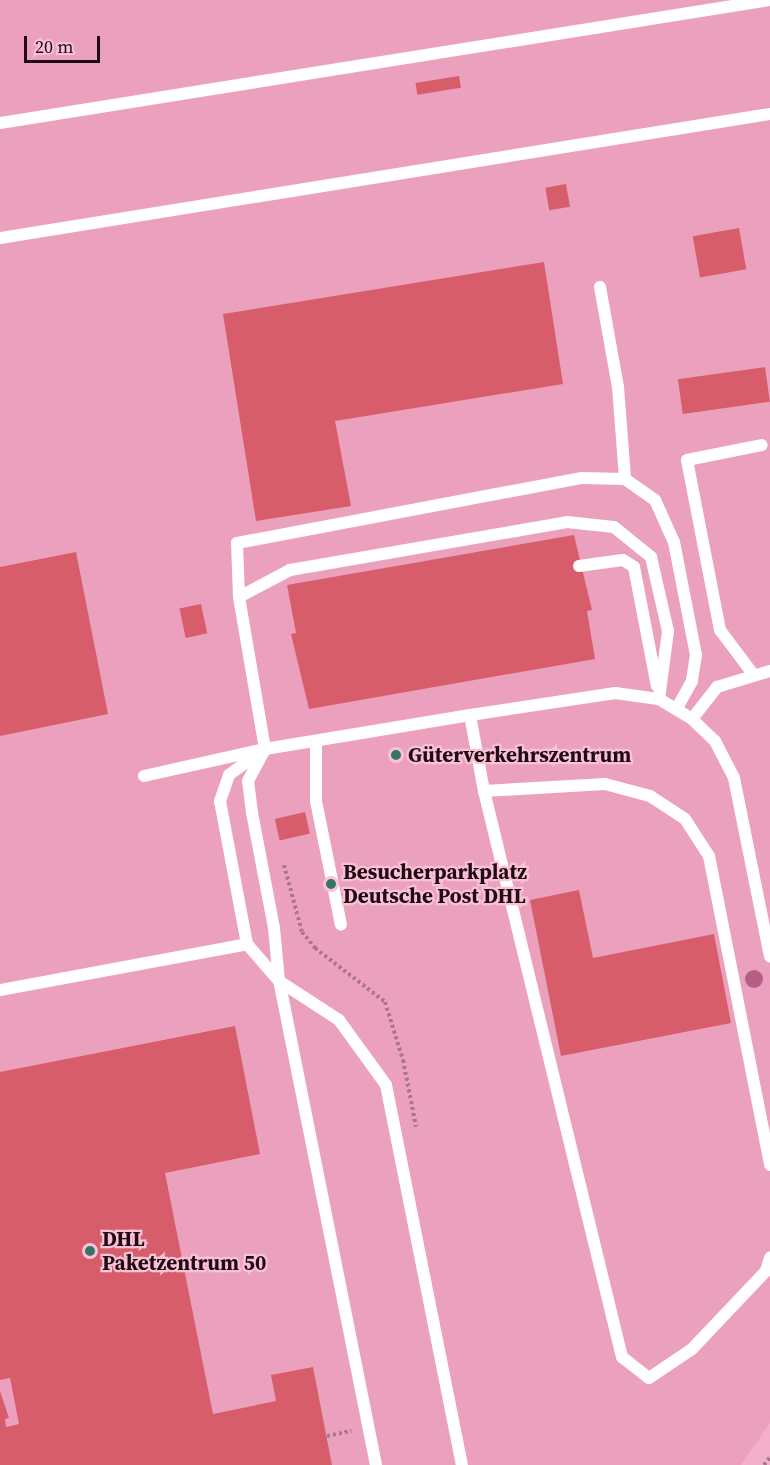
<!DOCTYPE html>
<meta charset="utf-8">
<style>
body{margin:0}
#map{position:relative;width:770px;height:1465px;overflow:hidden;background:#f5b0c9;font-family:"Source Serif 4",serif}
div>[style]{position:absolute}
.built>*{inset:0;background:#eba1bd}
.building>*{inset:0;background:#d75d6b;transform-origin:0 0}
.path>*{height:4px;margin-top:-2px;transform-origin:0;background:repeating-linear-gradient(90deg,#ab7689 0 3px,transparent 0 6px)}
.service>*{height:12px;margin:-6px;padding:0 6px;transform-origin:6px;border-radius:6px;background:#fff}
.trees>*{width:18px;height:18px;margin:-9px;border-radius:50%;background:#b65e85}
.dots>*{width:16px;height:16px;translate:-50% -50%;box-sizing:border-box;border:3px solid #fac2d6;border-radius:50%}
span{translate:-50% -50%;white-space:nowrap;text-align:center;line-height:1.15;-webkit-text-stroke:4.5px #fac2d6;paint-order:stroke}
.poi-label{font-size:21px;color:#210a13;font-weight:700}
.left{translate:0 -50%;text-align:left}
.scale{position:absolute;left:24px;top:36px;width:76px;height:27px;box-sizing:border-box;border:3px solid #210a13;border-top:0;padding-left:8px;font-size:18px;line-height:21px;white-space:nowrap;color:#210a13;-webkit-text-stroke:4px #fac2d6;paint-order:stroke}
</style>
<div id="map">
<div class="built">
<i style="clip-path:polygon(0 0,770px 0,770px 1423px,741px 1465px,0 1465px)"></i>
</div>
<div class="building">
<i style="left:459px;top:76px;width:12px;height:44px;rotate:81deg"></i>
<i style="left:566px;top:184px;width:23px;height:21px;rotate:80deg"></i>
<i style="left:739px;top:228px;width:42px;height:47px;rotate:80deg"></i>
<i style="clip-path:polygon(544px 262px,563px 384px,335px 421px,351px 506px,256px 521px,223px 314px)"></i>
<i style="left:765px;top:367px;width:35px;height:88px;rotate:82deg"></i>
<i style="clip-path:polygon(574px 535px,592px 610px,587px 611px,595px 659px,309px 709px,291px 634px,296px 633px,287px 585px)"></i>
<i style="clip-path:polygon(76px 552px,108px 714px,0 736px,0 567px)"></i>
<i style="left:201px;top:604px;width:30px;height:22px;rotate:78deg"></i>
<i style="left:305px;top:812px;width:22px;height:31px;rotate:77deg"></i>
<i style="clip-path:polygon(579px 890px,593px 958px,714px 934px,731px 1023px,561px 1056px,530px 900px)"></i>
<i style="clip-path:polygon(235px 1026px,260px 1154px,165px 1173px,213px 1414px,276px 1401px,271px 1375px,313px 1367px,332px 1465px,0 1465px,0 1391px,9px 1418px,5px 1419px,6px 1427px,19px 1424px,10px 1378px,0 1380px,0 1072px)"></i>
</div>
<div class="path">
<i style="left:284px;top:865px;width:69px;rotate:75deg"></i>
<i style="left:302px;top:932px;width:21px;rotate:51deg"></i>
<i style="left:315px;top:948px;width:88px;rotate:37.6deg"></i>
<i style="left:385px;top:1002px;width:61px;rotate:72.8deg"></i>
<i style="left:403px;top:1060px;width:68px;rotate:79deg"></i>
<i style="left:327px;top:1436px;width:25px;rotate:-12deg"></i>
<i style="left:764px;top:1465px;width:10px;rotate:-53deg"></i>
</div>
<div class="service">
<i style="left:0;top:123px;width:780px;rotate:-9.08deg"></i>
<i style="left:0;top:238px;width:780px;rotate:-9.15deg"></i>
<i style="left:600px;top:287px;width:102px;rotate:79.8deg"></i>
<i style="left:618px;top:387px;width:92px;rotate:85.6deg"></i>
<i style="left:579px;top:566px;width:44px;rotate:-7.8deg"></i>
<i style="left:623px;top:560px;width:13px;rotate:32deg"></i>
<i style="left:634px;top:567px;width:121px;rotate:79.1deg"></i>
<i style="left:239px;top:597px;width:58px;rotate:-27.9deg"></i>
<i style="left:290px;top:570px;width:281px;rotate:-9.8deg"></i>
<i style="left:567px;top:522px;width:47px;rotate:6.1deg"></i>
<i style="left:614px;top:527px;width:48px;rotate:39deg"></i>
<i style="left:651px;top:557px;width:76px;rotate:77.1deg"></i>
<i style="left:668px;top:631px;width:69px;rotate:97.5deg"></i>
<i style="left:753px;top:674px;width:55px;rotate:-126.9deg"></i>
<i style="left:720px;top:630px;width:173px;rotate:-101deg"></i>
<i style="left:687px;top:460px;width:76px;rotate:-11.3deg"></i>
<i style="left:470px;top:715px;width:77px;rotate:79.6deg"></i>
<i style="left:484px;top:791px;width:583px;rotate:76.3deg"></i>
<i style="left:622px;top:1357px;width:34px;rotate:38deg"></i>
<i style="left:649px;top:1378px;width:52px;rotate:-34deg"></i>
<i style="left:692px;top:1349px;width:108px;rotate:-46.5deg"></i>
<i style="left:766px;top:1271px;width:14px;rotate:-73deg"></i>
<i style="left:692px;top:719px;width:41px;rotate:-52deg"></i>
<i style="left:717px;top:687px;width:55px;rotate:-16.8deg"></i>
<i style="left:316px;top:741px;width:60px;rotate:90deg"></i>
<i style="left:316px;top:801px;width:126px;rotate:78.6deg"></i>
<i style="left:259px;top:753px;width:37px;rotate:144deg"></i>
<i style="left:229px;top:775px;width:28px;rotate:109deg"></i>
<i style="left:220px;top:801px;width:146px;rotate:79.3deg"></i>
<i style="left:247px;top:944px;width:49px;rotate:49.1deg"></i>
<i style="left:279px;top:981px;width:72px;rotate:33deg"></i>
<i style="left:339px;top:1020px;width:80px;rotate:54.1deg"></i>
<i style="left:386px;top:1085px;width:388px;rotate:78.7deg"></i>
<i style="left:144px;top:776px;width:124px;rotate:-12.6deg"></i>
<i style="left:265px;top:749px;width:208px;rotate:-9.4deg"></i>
<i style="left:470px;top:715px;width:147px;rotate:-8.6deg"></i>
<i style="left:615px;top:693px;width:44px;rotate:7.8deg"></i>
<i style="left:659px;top:699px;width:39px;rotate:31deg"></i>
<i style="left:692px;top:719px;width:32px;rotate:44deg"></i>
<i style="left:715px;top:741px;width:42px;rotate:62.8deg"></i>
<i style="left:734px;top:778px;width:182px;rotate:78.6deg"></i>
<i style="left:484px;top:791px;width:121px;rotate:-3.3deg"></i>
<i style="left:605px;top:784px;width:47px;rotate:14.9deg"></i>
<i style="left:650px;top:796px;width:42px;rotate:33.3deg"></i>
<i style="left:685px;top:819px;width:44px;rotate:57deg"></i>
<i style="left:709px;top:856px;width:315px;rotate:78.8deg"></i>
<i style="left:0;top:990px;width:251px;rotate:-10.5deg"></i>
<i style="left:376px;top:1465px;width:494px;rotate:-101.3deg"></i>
<i style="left:279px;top:981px;width:53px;rotate:-95.4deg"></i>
<i style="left:274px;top:928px;width:117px;rotate:-100.8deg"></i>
<i style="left:252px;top:813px;width:32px;rotate:-97deg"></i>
<i style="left:248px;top:781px;width:36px;rotate:-62deg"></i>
<i style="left:265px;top:749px;width:154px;rotate:-99.7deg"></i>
<i style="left:239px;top:597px;width:54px;rotate:-92.1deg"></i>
<i style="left:237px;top:543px;width:351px;rotate:-10.7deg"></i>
<i style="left:582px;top:478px;width:43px;rotate:1.3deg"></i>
<i style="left:625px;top:479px;width:37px;rotate:35deg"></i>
<i style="left:655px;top:500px;width:46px;rotate:65.7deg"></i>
<i style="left:674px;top:542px;width:115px;rotate:79deg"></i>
<i style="left:696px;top:655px;width:26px;rotate:99deg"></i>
<i style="left:692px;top:681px;width:31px;rotate:119deg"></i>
</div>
<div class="trees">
<i style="left:754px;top:979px"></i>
</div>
<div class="dots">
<i style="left:396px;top:755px;background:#347566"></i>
<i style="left:331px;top:884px;background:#347566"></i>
<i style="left:90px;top:1251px;background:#347566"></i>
</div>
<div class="poi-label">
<span class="left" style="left:408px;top:755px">Güterverkehrszentrum</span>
<span class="left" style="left:343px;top:884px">Besucherparkplatz<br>Deutsche Post DHL</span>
<span class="left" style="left:102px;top:1251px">DHL<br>Paketzentrum 50</span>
</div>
<div class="scale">20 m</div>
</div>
